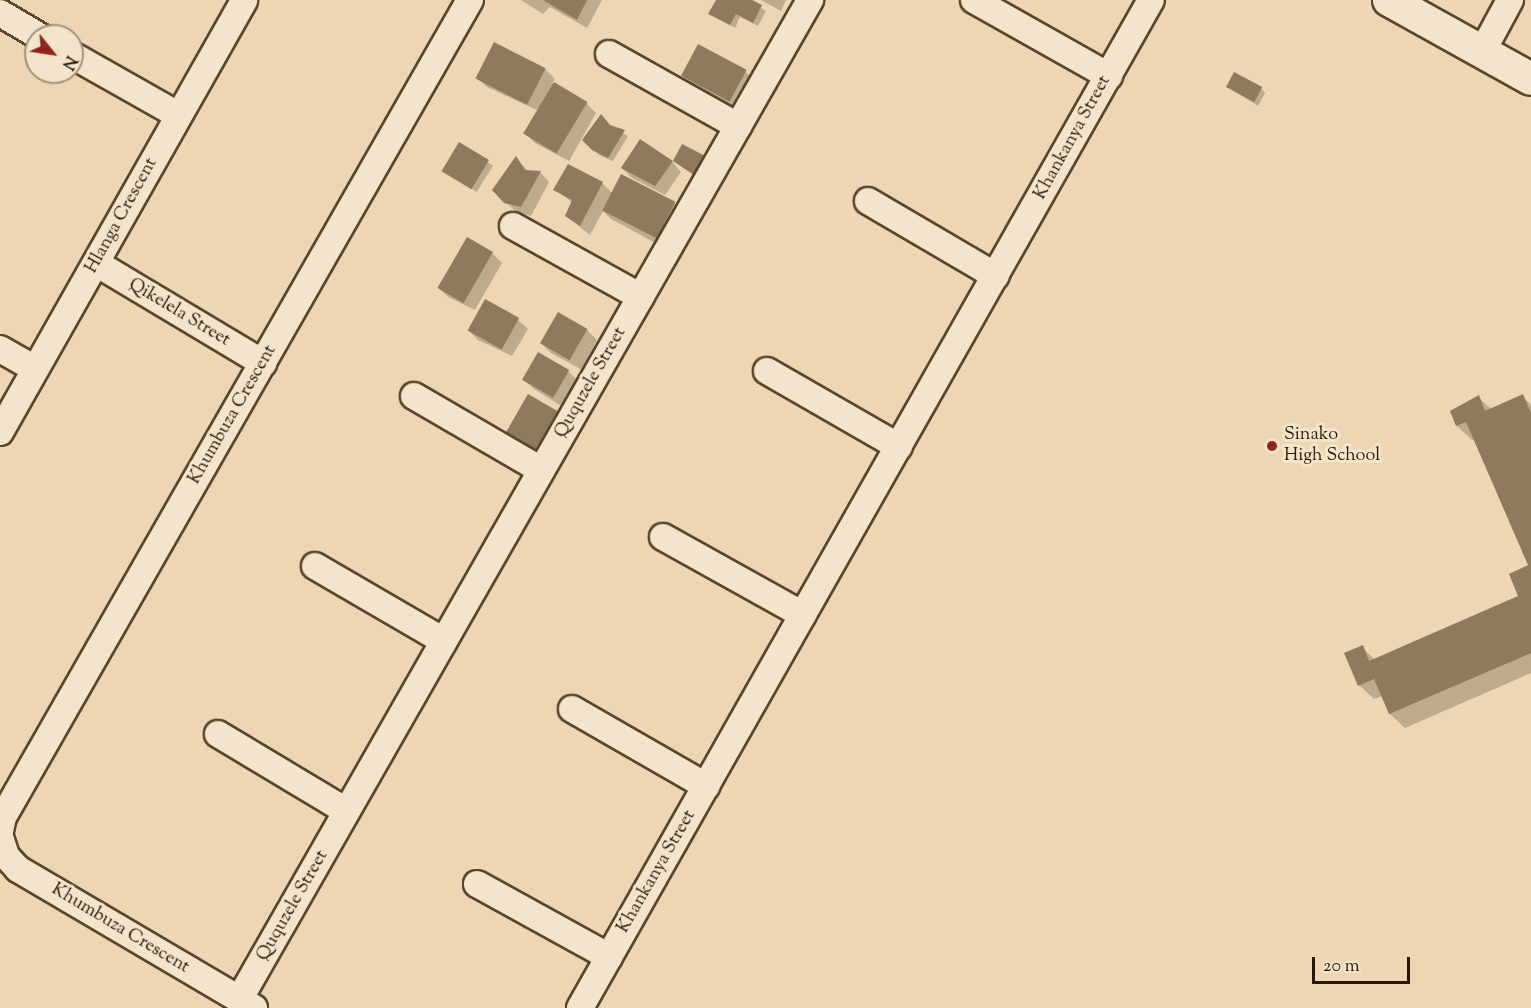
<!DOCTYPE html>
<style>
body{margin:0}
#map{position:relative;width:1531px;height:1008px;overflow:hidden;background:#edd6b1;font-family:"Sorts Mill Goudy",serif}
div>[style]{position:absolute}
.shadow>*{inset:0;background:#0003;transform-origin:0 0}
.building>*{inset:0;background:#8e7a5c;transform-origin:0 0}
.roads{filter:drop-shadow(2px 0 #59462c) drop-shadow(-2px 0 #59462c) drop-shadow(0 2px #59462c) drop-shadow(0 -2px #59462c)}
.minor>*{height:26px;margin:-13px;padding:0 13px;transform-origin:13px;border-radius:13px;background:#f3e4cc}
.tertiary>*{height:32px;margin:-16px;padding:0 16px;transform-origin:16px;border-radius:16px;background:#f3e4cc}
.dots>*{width:16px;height:16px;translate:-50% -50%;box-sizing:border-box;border:3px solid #f3e4cc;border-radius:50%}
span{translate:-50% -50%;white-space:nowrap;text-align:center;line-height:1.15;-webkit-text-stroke:6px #f3e4cc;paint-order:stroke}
.street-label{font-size:18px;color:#281600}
.poi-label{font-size:18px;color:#281600}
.left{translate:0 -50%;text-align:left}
.north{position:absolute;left:24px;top:24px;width:60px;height:60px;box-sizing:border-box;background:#f3e4cc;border:2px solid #a2927a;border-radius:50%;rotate:120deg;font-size:16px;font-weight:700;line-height:24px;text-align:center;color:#281600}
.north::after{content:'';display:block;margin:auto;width:21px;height:27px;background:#8f2418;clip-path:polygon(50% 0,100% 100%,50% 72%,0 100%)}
.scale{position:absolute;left:1312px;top:957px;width:98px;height:27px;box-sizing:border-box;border:3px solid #281600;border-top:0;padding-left:8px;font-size:18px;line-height:21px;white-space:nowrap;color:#281600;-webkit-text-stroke:4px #f3e4cc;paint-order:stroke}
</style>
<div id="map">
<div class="shadow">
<i style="clip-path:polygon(521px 0,602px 0,587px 28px,550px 7px,543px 14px)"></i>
<i style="clip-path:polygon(717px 0,749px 0,766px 11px,758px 26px,740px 17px,735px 28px,710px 13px)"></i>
<i style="clip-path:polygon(761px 0,786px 0,781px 11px)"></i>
<i style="clip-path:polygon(545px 69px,555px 79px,552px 83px,587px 104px,596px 113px,569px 161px,535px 143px,525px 133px,539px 111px,487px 87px,477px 78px)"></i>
<i style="clip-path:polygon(745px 71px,755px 81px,738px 112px,691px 84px,681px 74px)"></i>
<i style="clip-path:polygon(1227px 87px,1261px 88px,1265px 93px,1258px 106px)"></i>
<i style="clip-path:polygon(611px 127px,628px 136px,613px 161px,599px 155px,584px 140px)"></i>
<i style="left:460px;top:145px;width:39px;height:31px;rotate:32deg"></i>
<i style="clip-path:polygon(516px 158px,528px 171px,540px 172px,549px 182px,531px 216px,516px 212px,494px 190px)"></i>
<i style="clip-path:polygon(672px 162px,681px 172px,665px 195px,632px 178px,622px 168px)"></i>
<i style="clip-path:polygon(602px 183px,611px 192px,674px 203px,684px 213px,663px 247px,611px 219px,603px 211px,590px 235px,566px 216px,573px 203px,555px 189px)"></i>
<i style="clip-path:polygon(467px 239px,492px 253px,502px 263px,475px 310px,448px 297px,438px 287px)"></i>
<i style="clip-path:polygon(486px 301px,518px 320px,528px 329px,512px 356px,478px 340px,468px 330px)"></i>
<i style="clip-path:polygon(587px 330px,597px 340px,582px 370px,551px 353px,541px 343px)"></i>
<i style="clip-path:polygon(568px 371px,578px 381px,563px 407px,534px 389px,524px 380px)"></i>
<i style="clip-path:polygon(1522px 396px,1531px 405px,1531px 673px,1405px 728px,1390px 714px,1383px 696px,1374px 699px,1359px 685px,1362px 647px,1375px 660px,1520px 597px,1530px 566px,1475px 439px,1472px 440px,1457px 426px,1452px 412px,1478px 397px,1491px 409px)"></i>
<i style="clip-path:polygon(556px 413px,566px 422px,546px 461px,516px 443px)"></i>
</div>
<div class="building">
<i style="clip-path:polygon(543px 0,587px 0,577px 20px)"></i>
<i style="clip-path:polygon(716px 0,752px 0,762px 5px,753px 23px,736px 14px,730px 25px,708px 14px)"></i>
<i style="left:494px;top:42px;width:58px;height:41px;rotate:27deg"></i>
<i style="left:698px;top:44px;width:55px;height:36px;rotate:28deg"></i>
<i style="left:1234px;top:72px;width:32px;height:17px;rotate:28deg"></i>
<i style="left:554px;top:82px;width:39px;height:60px;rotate:31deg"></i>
<i style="clip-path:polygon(601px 114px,610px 125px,625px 130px,608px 158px,592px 150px,582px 140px)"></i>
<i style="clip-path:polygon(640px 139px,673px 161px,655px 186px,621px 168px)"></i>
<i style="left:459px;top:142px;width:35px;height:34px;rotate:31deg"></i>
<i style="clip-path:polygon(682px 144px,707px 157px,697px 177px,673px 161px)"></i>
<i style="clip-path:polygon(516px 156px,525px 170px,541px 171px,521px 207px,504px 203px,492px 190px)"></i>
<i style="clip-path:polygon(568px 164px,603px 182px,580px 226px,565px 216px,572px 200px,553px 190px)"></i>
<i style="left:621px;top:174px;width:61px;height:41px;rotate:27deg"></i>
<i style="left:467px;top:237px;width:30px;height:59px;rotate:30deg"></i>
<i style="left:485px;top:299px;width:39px;height:36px;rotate:29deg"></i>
<i style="left:558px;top:312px;width:34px;height:36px;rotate:30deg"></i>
<i style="left:538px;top:352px;width:36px;height:32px;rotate:30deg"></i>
<i style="left:528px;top:394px;width:34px;height:47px;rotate:30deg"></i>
<i style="clip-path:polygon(1523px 394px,1531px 413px,1531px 653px,1389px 714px,1374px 679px,1358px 686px,1344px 653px,1363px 645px,1369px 661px,1518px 596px,1509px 574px,1528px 565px,1466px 422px,1456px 426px,1450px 411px,1479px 395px,1485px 411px)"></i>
</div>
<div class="roads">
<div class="minor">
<i style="left:974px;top:0;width:155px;rotate:29.4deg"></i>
<i style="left:0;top:13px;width:45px;rotate:30.5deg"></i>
<i style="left:1482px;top:52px;width:59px;rotate:-61.7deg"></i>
<i style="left:609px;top:54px;width:148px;rotate:29.2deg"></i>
<i style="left:72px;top:55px;width:122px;rotate:29.5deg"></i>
<i style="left:868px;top:201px;width:148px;rotate:30.4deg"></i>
<i style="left:513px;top:226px;width:146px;rotate:29deg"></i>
<i style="left:96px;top:263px;width:195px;rotate:30.9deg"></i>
<i style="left:0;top:349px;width:40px;rotate:29.7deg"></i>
<i style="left:767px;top:371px;width:152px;rotate:29.9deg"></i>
<i style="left:414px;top:396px;width:147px;rotate:30.2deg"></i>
<i style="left:0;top:432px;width:496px;rotate:-60.5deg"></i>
<i style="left:663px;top:537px;width:160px;rotate:29.1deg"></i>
<i style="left:315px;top:566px;width:149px;rotate:30.2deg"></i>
<i style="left:572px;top:709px;width:155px;rotate:29.9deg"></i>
<i style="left:218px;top:734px;width:149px;rotate:31deg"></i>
<i style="left:0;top:831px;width:14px;rotate:-78deg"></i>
<i style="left:3px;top:817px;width:941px;rotate:-60.25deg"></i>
<i style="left:0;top:837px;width:20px;rotate:72deg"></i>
<i style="left:6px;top:856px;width:18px;rotate:47deg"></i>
<i style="left:18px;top:869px;width:274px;rotate:30.5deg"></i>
<i style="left:477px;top:884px;width:151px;rotate:28.9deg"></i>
<i style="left:239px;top:1000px;width:1152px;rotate:-60.27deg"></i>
<i style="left:580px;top:1008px;width:1158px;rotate:-60.47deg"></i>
</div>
<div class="tertiary">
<i style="left:1389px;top:0;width:162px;rotate:29.1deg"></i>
</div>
</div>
<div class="dots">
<i style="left:1272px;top:446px;background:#8f2418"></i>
</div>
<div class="street-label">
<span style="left:1073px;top:138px;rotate:-61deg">Khankanya Street</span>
<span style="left:122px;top:216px;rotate:-61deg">Hlanga Crescent</span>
<span style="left:179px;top:313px;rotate:31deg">Qikelela Street</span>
<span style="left:591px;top:383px;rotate:-60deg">Ququzele Street</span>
<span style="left:233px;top:415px;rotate:-60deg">Khumbuza Crescent</span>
<span style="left:657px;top:872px;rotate:-60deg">Khankanya Street</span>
<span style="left:293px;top:906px;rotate:-60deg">Ququzele Street</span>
<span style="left:120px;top:929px;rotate:31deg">Khumbuza Crescent</span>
</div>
<div class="poi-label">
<span class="left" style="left:1284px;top:446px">Sinako<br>High School</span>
</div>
<div class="north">N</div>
<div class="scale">20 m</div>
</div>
